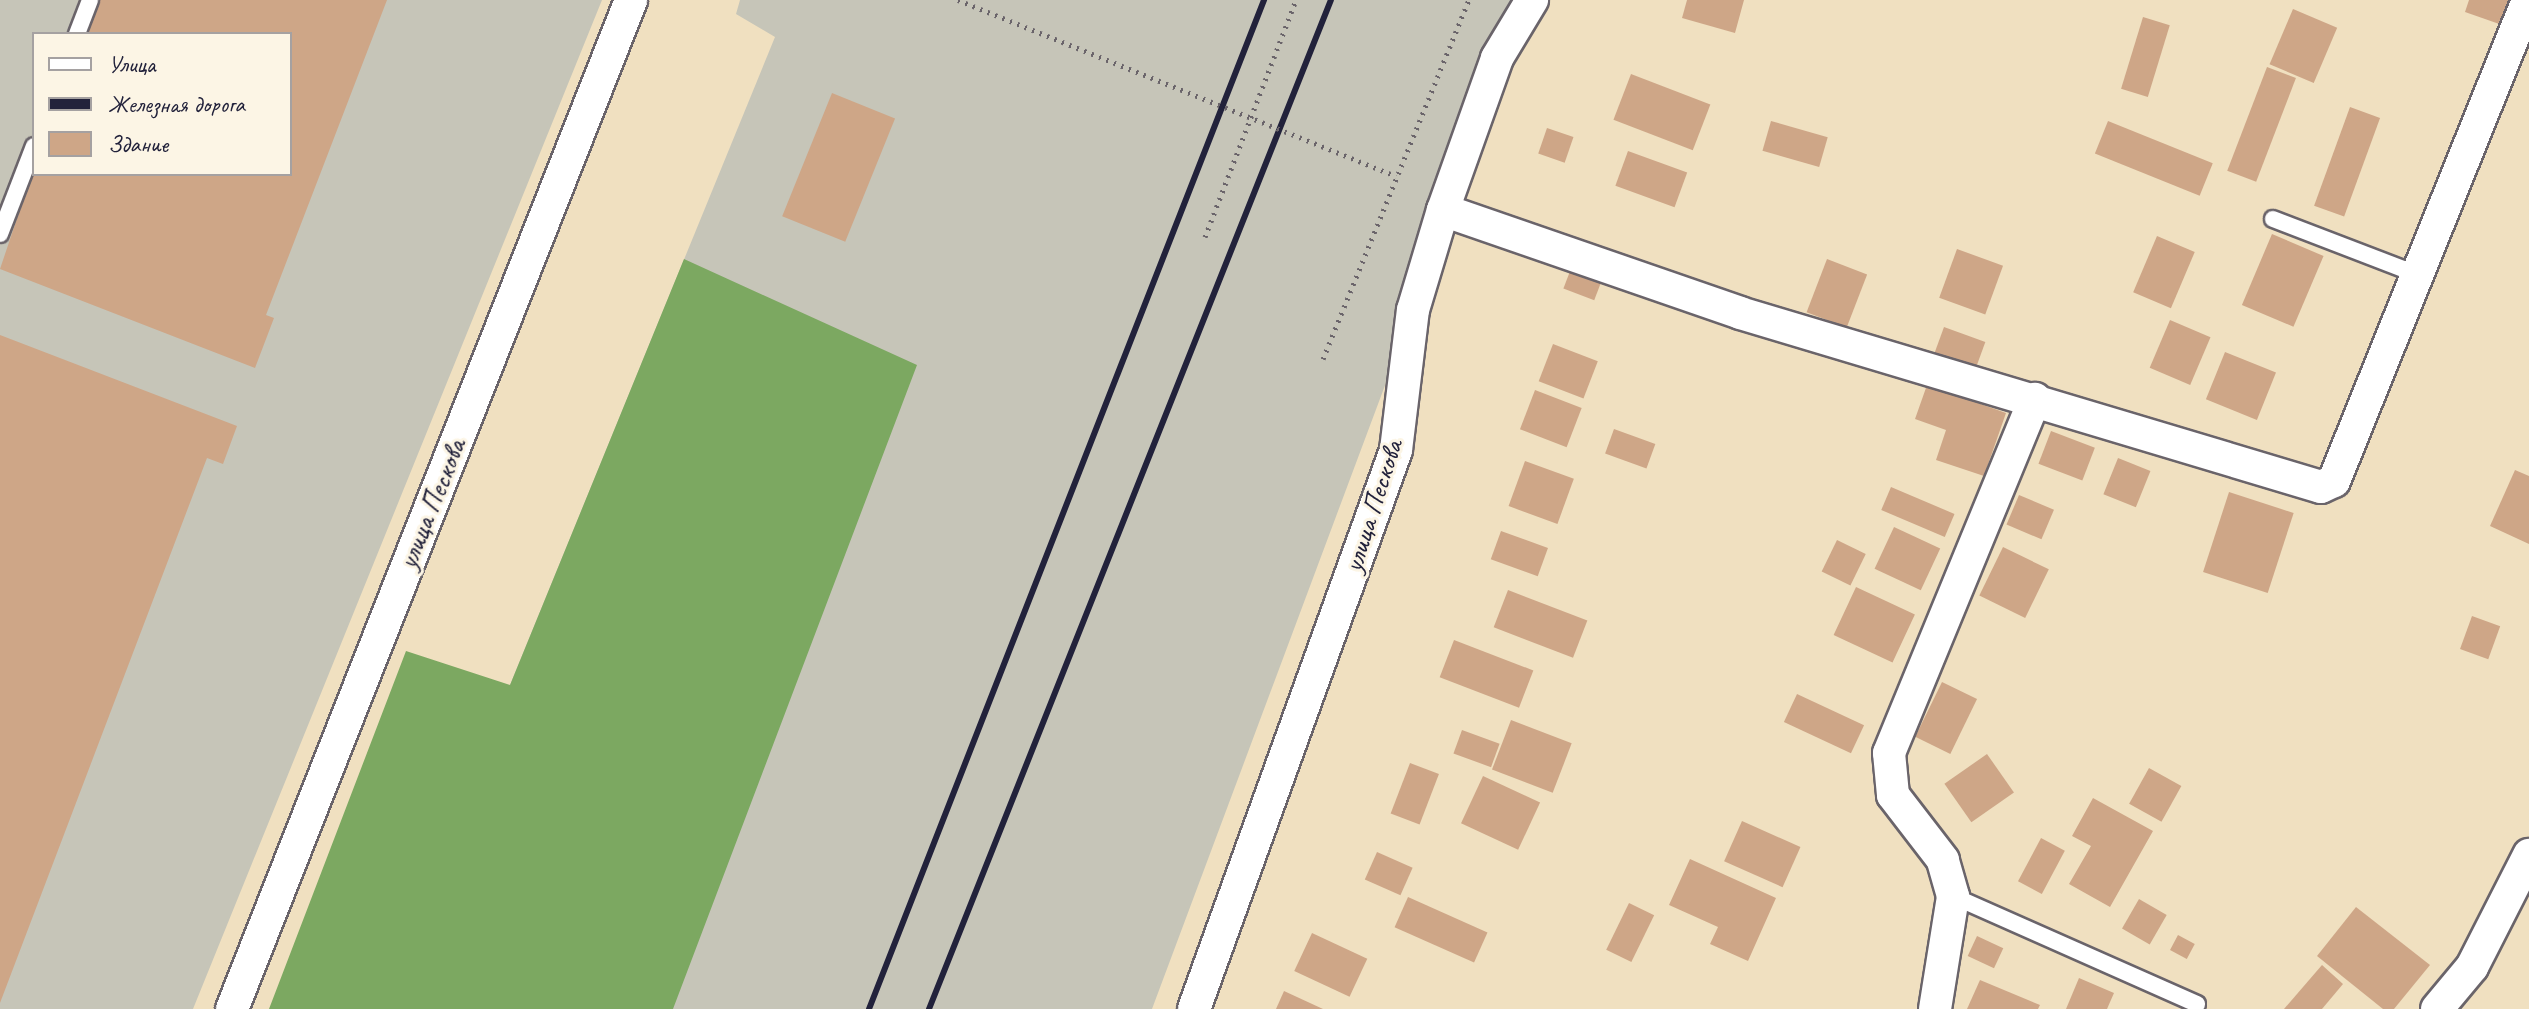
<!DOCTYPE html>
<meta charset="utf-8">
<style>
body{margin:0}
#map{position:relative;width:2529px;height:1009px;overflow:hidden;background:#f0e0c0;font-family:Caveat,sans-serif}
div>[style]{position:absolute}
.industrial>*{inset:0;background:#c6c5b8}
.forest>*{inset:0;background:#7ca861}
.building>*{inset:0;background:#cea687;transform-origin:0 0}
.path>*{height:5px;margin-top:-2.5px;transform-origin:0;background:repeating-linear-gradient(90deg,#6a646a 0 2px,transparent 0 8px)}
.roads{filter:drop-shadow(2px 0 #6a646a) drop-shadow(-2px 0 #6a646a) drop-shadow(0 2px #6a646a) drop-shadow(0 -2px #6a646a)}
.service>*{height:16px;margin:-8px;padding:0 8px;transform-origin:8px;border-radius:8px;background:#fff}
.minor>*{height:32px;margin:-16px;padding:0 16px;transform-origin:16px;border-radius:16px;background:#fff}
.rail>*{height:6px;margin:-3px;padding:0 3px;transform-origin:3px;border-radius:3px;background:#22223b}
.path-bridge>*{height:5px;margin-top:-2.5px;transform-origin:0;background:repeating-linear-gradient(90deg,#6a646a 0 2px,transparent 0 8px)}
span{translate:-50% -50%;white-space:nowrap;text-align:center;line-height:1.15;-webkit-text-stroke:6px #fcf5e5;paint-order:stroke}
.street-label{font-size:28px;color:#22223b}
.legend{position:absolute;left:32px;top:32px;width:260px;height:144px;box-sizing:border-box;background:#fcf5e5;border:2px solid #a5a1a1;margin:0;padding:10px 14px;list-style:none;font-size:24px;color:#22223b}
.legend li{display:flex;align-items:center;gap:16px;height:40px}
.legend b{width:40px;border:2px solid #a5a1a1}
</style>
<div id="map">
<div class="industrial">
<i style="clip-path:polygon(evenodd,0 0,602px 0,193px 1009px,0 1009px,0 0,34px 34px,290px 34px,290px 174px,34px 174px,34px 34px)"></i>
<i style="clip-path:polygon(740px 0,1529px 0,1152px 1009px,272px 1009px,510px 685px,775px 37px,736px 14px)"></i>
</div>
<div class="forest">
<i style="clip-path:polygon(684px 259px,917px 365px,673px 1009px,269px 1009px,406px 651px,510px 685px)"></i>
</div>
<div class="building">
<i style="clip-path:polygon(99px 0,387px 0,266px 315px,274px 318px,255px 368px,0 269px,32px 174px,290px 174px,290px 34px,86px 34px)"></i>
<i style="clip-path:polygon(1687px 0,1744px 0,1735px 33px,1682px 18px)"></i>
<i style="clip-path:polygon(2469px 0,2514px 0,2505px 26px,2465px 12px)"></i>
<i style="left:2293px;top:9px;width:48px;height:60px;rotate:23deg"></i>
<i style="left:2143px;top:17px;width:28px;height:75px;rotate:17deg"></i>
<i style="left:2267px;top:67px;width:31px;height:111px;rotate:21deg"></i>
<i style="left:1631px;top:74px;width:85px;height:49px;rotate:21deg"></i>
<i style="left:832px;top:93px;width:68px;height:133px;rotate:22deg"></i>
<i style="left:2350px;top:107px;width:32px;height:105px;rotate:20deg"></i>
<i style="left:1771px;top:121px;width:59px;height:31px;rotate:16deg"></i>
<i style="left:2108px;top:121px;width:113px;height:35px;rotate:22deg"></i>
<i style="left:1547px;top:128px;width:28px;height:27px;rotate:19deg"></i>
<i style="left:1628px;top:151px;width:63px;height:37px;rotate:20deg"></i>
<i style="left:2272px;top:234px;width:56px;height:77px;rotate:23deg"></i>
<i style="left:2157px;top:236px;width:41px;height:61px;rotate:23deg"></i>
<i style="left:1957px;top:249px;width:49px;height:52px;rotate:20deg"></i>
<i style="left:1827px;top:259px;width:43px;height:57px;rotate:21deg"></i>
<i style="left:1572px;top:266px;width:33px;height:24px;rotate:21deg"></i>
<i style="left:2170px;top:320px;width:44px;height:52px;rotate:23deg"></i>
<i style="left:1944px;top:327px;width:44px;height:28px;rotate:20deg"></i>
<i style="clip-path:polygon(0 335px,237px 426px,223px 464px,207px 458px,0 1003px)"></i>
<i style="left:1553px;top:344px;width:48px;height:40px;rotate:21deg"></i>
<i style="left:2225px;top:352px;width:55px;height:51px;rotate:22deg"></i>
<i style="clip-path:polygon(1927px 385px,2006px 413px,1984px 476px,1936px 460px,1946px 430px,1915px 419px)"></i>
<i style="left:1535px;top:390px;width:50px;height:42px;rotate:21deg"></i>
<i style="left:1614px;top:429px;width:44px;height:26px;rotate:20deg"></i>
<i style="left:2051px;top:431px;width:47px;height:35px;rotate:21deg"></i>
<i style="left:2118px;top:458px;width:35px;height:39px;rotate:22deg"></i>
<i style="left:1525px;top:461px;width:52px;height:48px;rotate:20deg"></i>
<i style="clip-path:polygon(2515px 470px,2529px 476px,2529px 544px,2490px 526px)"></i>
<i style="left:1891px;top:487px;width:69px;height:25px;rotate:23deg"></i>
<i style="left:2229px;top:492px;width:68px;height:84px;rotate:18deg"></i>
<i style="left:2019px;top:495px;width:38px;height:32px;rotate:23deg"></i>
<i style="left:1894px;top:527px;width:51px;height:46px;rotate:25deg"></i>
<i style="left:1501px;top:531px;width:50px;height:30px;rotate:20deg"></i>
<i style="left:1837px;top:540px;width:32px;height:35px;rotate:26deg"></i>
<i style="left:2003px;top:547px;width:51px;height:54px;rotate:26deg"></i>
<i style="left:1856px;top:587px;width:65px;height:53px;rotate:25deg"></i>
<i style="left:1508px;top:590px;width:85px;height:40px;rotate:21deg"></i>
<i style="left:2472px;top:616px;width:30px;height:35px;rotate:20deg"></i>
<i style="left:1454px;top:640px;width:85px;height:40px;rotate:21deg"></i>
<i style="left:1942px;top:682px;width:39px;height:61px;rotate:26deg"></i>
<i style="left:1797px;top:694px;width:74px;height:31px;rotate:25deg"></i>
<i style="left:1511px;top:720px;width:65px;height:53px;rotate:21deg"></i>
<i style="left:1462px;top:730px;width:40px;height:25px;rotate:20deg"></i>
<i style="left:1987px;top:754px;width:47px;height:52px;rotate:55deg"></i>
<i style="left:1410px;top:763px;width:31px;height:54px;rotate:21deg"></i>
<i style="left:2149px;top:768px;width:37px;height:41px;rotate:29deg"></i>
<i style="left:1483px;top:776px;width:63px;height:52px;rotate:25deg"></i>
<i style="clip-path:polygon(2093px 798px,2153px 831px,2110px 907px,2069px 884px,2091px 846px,2072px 836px)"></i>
<i style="left:1742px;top:821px;width:64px;height:44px;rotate:24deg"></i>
<i style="left:2041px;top:838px;width:27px;height:49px;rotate:28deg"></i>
<i style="left:1377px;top:852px;width:39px;height:30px;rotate:24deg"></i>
<i style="clip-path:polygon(1690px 859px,1776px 898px,1748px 961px,1710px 944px,1718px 927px,1669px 905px)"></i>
<i style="left:1408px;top:897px;width:87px;height:33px;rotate:24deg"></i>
<i style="left:2139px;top:899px;width:32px;height:34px;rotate:30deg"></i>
<i style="left:1629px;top:903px;width:28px;height:52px;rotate:26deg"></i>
<i style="clip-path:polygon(2356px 907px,2430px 965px,2394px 1009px,2383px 1009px,2317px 956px)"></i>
<i style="left:1312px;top:933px;width:61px;height:42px;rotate:25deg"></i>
<i style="left:2178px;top:935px;width:19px;height:17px;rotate:28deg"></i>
<i style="left:1977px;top:936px;width:29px;height:22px;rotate:25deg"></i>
<i style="clip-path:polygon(2322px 965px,2343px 984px,2322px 1009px,2284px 1009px)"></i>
<i style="clip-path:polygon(2079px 978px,2114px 993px,2107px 1009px,2066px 1009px)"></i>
<i style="clip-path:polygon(1980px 980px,2040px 1005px,2038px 1009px,1967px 1009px)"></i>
<i style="clip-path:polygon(1284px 991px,1323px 1009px,1276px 1009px)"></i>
</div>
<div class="path">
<i style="left:1205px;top:237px;width:254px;rotate:-69deg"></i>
<i style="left:1323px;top:359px;width:388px;rotate:-67.9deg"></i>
</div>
<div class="roads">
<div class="service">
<i style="left:77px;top:34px;width:36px;rotate:-69deg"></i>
<i style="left:2273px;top:219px;width:151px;rotate:21deg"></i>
<i style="left:0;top:234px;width:94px;rotate:-68.9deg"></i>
<i style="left:1953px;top:896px;width:267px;rotate:23.9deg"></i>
</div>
<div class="minor">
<i style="left:1443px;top:210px;width:314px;rotate:19.1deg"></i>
<i style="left:1740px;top:313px;width:606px;rotate:16.67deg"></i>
<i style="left:2321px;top:487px;width:14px;rotate:-25deg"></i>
<i style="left:2334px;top:481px;width:519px;rotate:-68.03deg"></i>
<i style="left:232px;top:1009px;width:1085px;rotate:-68.42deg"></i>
<i style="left:1194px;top:1009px;width:594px;rotate:-70.13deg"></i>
<i style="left:1396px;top:450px;width:141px;rotate:-83.1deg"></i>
<i style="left:1413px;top:310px;width:104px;rotate:-73.3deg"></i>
<i style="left:1443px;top:210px;width:161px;rotate:-70.4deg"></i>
<i style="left:1497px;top:58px;width:68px;rotate:-58.9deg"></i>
<i style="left:1935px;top:1009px;width:114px;rotate:-80.9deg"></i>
<i style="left:1953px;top:896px;width:37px;rotate:-106deg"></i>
<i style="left:1943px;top:860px;width:82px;rotate:-127.6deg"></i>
<i style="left:1893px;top:795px;width:42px;rotate:-95.4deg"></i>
<i style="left:1889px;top:753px;width:383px;rotate:-67.6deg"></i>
<i style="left:2437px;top:1009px;width:55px;rotate:-50.2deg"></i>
<i style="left:2472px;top:967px;width:126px;rotate:-63deg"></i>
</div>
</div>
<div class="rail">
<i style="left:869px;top:1009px;width:1084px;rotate:-68.62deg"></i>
<i style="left:929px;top:1009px;width:1086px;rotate:-68.28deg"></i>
</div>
<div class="path-bridge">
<i style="left:958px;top:0;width:472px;rotate:21.9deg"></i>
</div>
<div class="street-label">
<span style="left:432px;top:504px;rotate:-68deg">улица Пескова</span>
<span style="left:1373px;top:506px;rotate:-72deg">улица Пескова</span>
</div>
<ul class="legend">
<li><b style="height:10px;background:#fff"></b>Улица</li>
<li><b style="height:10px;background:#22223b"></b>Железная дорога</li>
<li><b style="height:22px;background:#cea687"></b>Здание</li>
</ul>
</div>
